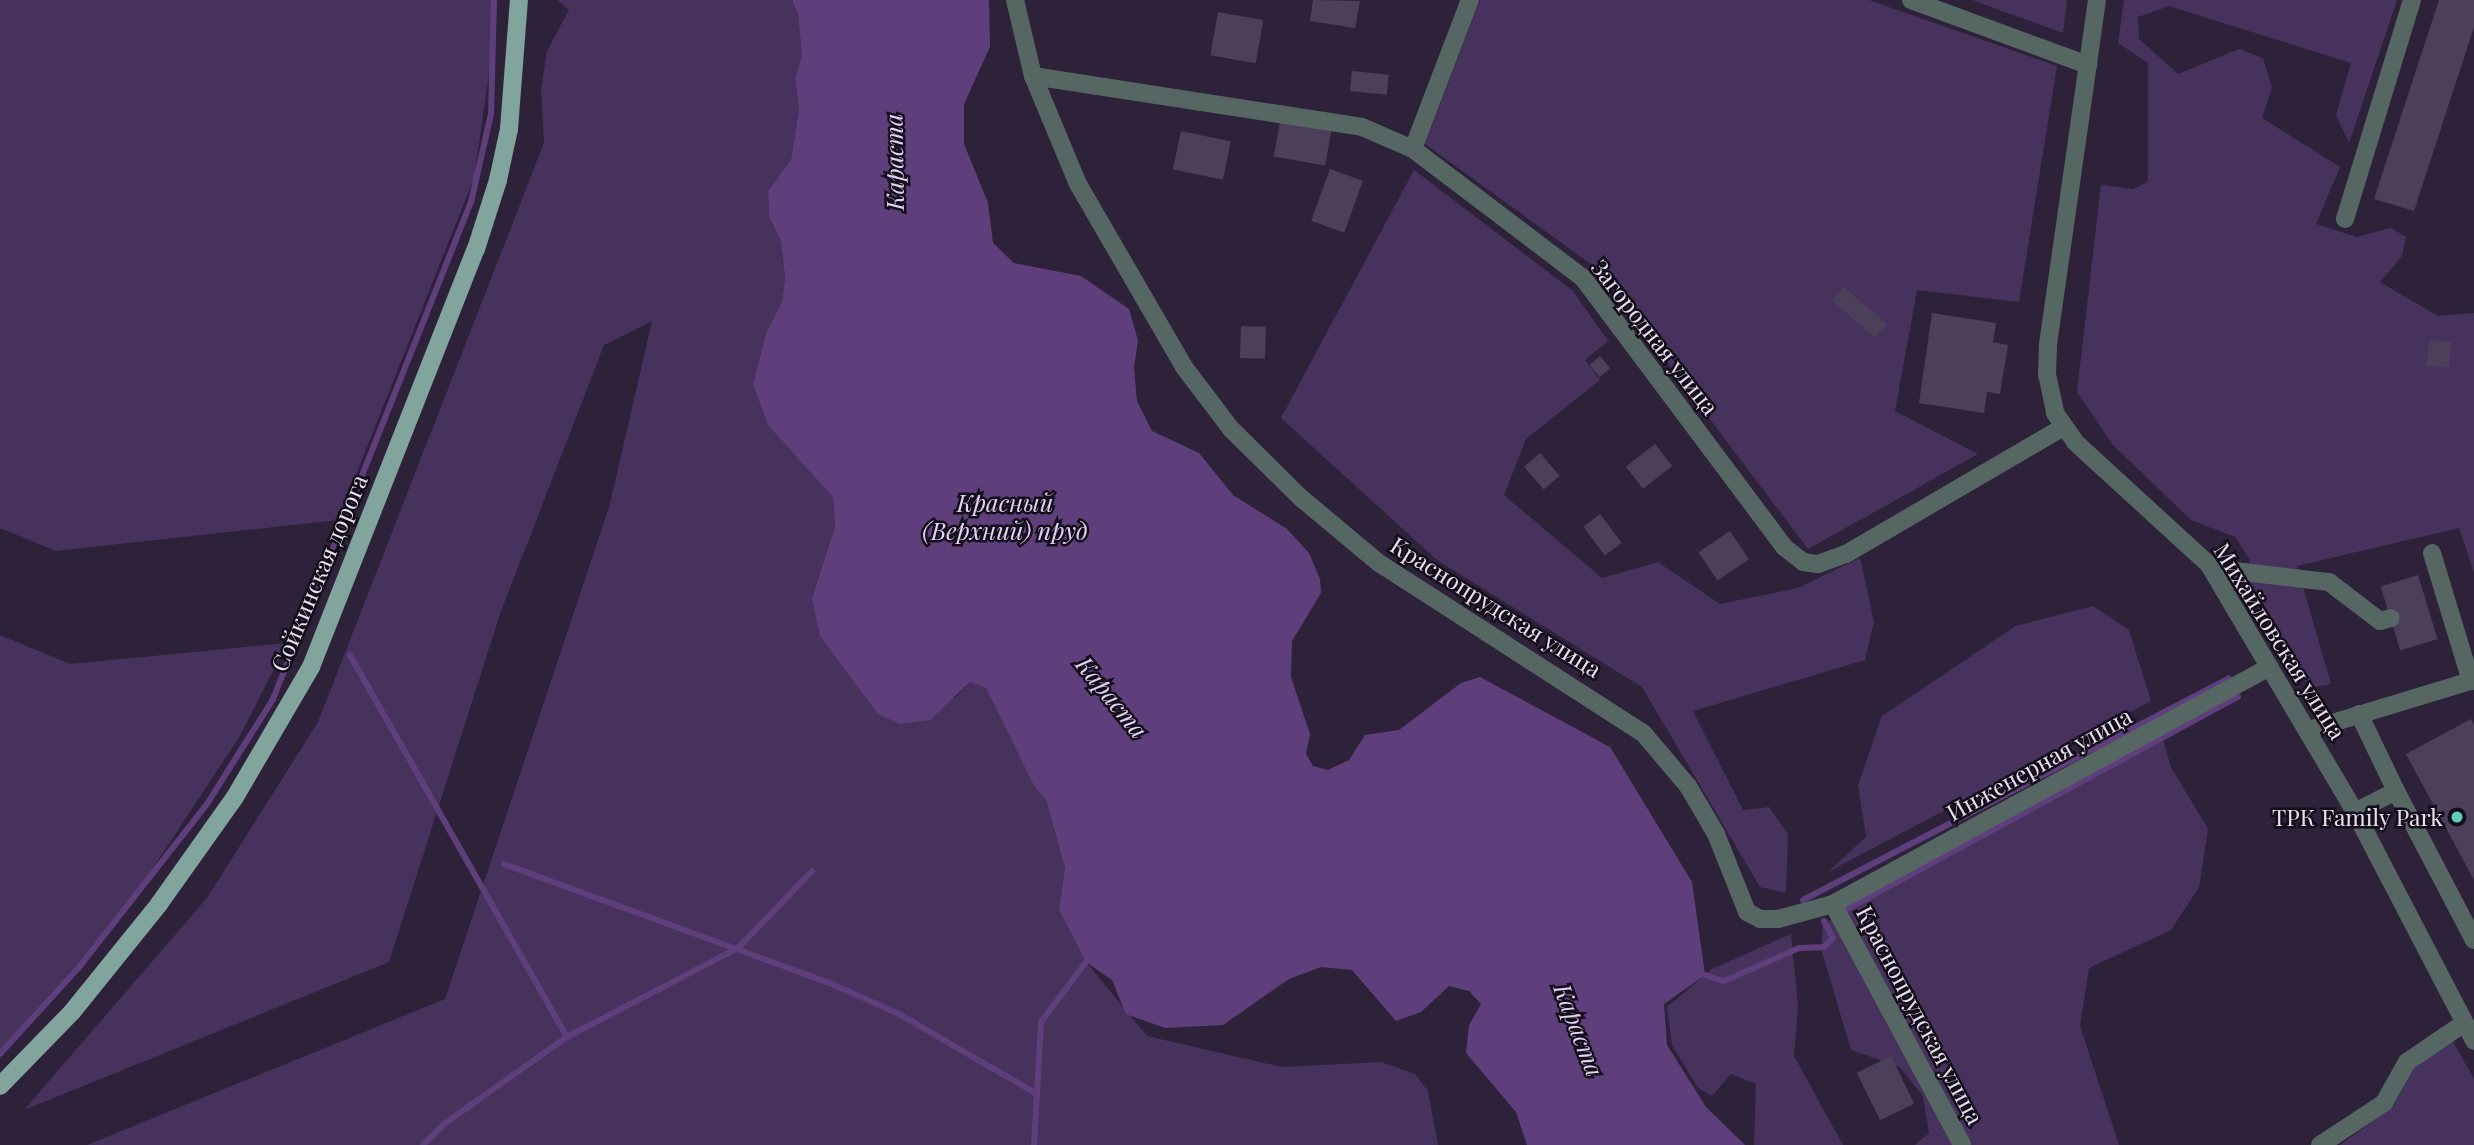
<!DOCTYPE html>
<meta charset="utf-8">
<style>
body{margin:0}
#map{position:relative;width:2474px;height:1145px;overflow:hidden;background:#2e223b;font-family:"Playfair Display",serif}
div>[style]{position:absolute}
.green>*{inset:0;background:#47325d}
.water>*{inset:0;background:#5e3f7c}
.stream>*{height:6px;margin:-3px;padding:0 3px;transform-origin:3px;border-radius:3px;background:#5e3f7c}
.building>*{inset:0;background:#4b3f5a;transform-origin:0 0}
.minor>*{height:18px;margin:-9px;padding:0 9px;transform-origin:9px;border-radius:9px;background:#566763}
.major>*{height:18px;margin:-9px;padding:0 9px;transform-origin:9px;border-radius:9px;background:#81a49d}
.dots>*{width:19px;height:19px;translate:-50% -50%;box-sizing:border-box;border:4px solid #140e1a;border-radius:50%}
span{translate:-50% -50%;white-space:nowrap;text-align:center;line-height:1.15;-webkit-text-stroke:5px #140e1a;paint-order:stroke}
.street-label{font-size:23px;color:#e9e1f2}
.poi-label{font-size:23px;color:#e9e1f2}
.right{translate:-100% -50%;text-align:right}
.water-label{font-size:24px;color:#e3d2f7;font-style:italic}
</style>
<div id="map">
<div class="green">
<i style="clip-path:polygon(0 0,492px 0,493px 45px,474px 178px,338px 520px,56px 551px,0 528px)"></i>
<i style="clip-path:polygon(557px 0,792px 0,798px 15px,802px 55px,795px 78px,799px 109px,791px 160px,768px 192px,769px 217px,781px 241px,785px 277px,782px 302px,766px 333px,753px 384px,833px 497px,835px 525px,812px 598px,954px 699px,970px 682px,986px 688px,1034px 786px,1046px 800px,1065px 868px,1059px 910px,1086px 962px,1147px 1036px,1282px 1067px,1381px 1062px,1415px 1074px,1428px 1091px,1438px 1145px,87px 1145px,445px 999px,610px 504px,652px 321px,604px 345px,500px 614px,389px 962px,24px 1110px,207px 898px,318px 722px,544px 143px,541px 89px,547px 51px,569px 10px)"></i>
<i style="clip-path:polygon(1480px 0,1869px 0,2057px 66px,2019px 302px,1917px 290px,1895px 411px,1978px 454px,1808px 549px,1595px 267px,1425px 144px)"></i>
<i style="clip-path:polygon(1972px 0,2067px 0,2063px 33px)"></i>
<i style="clip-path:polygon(2124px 0,2397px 0,2349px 143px,2336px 115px,2351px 63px,2169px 6px,2138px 17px,2139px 39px,2178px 74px,2239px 49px,2263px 58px,2272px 88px,2262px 118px,2340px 167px,2316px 224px,2357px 237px,2390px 228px,2406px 237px,2402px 256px,2380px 282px,2438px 316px,2474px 313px,2474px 572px,2459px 528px,2297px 566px,2331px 684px,2309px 688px,2265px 621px,2246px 585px,2250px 560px,2235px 537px,2191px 520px,2113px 445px,2077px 392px,2101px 185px,2133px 189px,2148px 182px,2148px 63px,2118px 43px)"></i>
<i style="clip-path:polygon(1414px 170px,1573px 291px,1608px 341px,1585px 360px,1600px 380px,1526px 439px,1504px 495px,1602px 578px,1658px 562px,1720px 604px,1798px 588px,1860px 558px,1874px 622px,1865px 660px,1693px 711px,1743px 810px,1769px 807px,1788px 834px,1786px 893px,1760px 887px,1642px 687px,1437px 560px,1281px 418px)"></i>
<i style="clip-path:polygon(2093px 606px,2129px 630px,2151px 701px,1828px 872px,1866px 837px,1858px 785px,1882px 716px,2016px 626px)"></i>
<i style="clip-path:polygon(0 635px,70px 664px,287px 643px,240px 736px,141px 886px,60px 992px,0 1054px)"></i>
<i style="clip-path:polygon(2163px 739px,2171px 767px,2208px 829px,2199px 887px,2171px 930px,2089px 968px,2080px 1026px,2119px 1145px,1915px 1145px,1929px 1133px,1923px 1096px,1900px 1067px,1851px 1050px,1821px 948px,1823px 924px)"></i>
<i style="clip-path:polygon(1791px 934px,1798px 1006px,1794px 1056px,1843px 1145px,1754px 1145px,1756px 1084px,1731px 1074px,1712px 1096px,1698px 1088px,1672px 1045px,1667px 1007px,1712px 969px)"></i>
<i style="clip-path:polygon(2451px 1038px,2474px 1079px,2474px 1145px,2340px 1145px,2393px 1107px,2413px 1069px)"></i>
</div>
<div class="water">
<i style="clip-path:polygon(792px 0,989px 0,990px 47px,964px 104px,964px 144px,988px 203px,993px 243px,1014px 263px,1081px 276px,1129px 309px,1138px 340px,1134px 368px,1137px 401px,1152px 431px,1199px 453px,1233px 495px,1287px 529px,1309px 553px,1320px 579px,1321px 593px,1292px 641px,1291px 677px,1310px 734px,1306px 754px,1313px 766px,1328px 770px,1349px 760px,1365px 735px,1399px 730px,1461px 683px,1480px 677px,1610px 747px,1692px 882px,1705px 975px,1664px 1004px,1667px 1045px,1706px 1107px,1745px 1145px,1527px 1145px,1516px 1112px,1466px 1053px,1469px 1025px,1481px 1004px,1469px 991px,1449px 986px,1421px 1012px,1396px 1021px,1352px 970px,1321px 967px,1289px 979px,1223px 1025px,1165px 1028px,1126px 1014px,1112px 980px,1086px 962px,1059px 910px,1065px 868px,1046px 800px,1034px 786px,986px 688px,970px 682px,930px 720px,900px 724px,878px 714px,820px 636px,812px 598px,835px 526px,833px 497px,768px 425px,753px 384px,766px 333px,782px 302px,785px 277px,781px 241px,769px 217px,768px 191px,791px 160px,799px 109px,795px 78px,802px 55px,798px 15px)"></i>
</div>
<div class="stream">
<i style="left:350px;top:655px;width:439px;rotate:60.4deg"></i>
<i style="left:504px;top:864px;width:351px;rotate:20.1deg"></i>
<i style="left:834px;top:985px;width:71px;rotate:24deg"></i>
<i style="left:899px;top:1014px;width:160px;rotate:30.1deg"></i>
<i style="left:1803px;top:900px;width:480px;rotate:-27.5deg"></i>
<i style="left:1847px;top:909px;width:445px;rotate:-28.5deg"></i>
<i style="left:1705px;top:975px;width:20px;rotate:18deg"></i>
<i style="left:1724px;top:981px;width:82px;rotate:-23.7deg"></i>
<i style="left:1799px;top:948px;width:25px;rotate:-2deg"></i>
<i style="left:1824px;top:947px;width:13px;rotate:-45deg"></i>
<i style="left:1833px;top:938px;width:19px;rotate:-118deg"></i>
<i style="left:0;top:1054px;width:119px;rotate:-47.7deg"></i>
<i style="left:80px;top:966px;width:206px;rotate:-51.9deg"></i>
<i style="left:207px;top:804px;width:124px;rotate:-57.8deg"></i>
<i style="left:273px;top:699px;width:535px;rotate:-68.28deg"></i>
<i style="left:471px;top:202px;width:90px;rotate:-77.2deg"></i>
<i style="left:491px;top:114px;width:114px;rotate:-88.5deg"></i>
<i style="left:423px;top:1145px;width:30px;rotate:-45deg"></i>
<i style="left:444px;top:1124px;width:151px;rotate:-35.3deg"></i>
<i style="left:567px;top:1037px;width:193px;rotate:-27.5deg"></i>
<i style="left:738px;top:948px;width:107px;rotate:-46.1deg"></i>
<i style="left:1034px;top:1145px;width:123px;rotate:-86.7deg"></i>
<i style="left:1041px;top:1022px;width:75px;rotate:-53.1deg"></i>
</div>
<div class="building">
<i style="clip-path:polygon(1313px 0,1360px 1px,1355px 28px,1310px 21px)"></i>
<i style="clip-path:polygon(2439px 0,2474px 0,2474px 27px,2414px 211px,2374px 199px)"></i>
<i style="left:1218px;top:12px;width:46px;height:44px;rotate:10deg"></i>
<i style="left:1352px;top:71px;width:37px;height:20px;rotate:6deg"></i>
<i style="left:1280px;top:122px;width:52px;height:35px;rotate:10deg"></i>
<i style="left:1181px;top:131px;width:51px;height:39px;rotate:12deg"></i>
<i style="left:1330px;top:169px;width:35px;height:55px;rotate:20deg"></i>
<i style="left:1844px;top:287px;width:57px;height:18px;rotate:41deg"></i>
<i style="clip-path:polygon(1932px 313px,1996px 323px,1993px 342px,2008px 345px,2000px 394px,1987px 392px,1984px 413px,1919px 403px)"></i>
<i style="left:1241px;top:326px;width:25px;height:32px;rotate:2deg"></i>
<i style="left:2429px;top:340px;width:22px;height:26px;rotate:5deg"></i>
<i style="left:1600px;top:356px;width:16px;height:14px;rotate:50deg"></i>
<i style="left:1655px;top:444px;width:28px;height:37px;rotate:52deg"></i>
<i style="left:1540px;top:453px;width:30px;height:21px;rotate:49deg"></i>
<i style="left:1600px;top:514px;width:36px;height:21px;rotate:53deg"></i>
<i style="left:1730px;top:531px;width:34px;height:38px;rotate:56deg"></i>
<i style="left:2418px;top:575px;width:67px;height:39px;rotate:73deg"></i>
<i style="clip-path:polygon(2471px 719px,2474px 725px,2474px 880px,2406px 754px)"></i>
<i style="left:1891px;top:1056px;width:53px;height:38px;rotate:64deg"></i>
</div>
<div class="minor">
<i style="left:1015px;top:0;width:78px;rotate:76.7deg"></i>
<i style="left:1033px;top:76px;width:117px;rotate:67.4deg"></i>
<i style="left:1078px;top:184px;width:211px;rotate:59.9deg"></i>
<i style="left:1184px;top:367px;width:78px;rotate:52.8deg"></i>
<i style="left:1231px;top:429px;width:98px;rotate:44.6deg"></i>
<i style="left:1301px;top:498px;width:102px;rotate:39.8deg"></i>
<i style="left:1379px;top:563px;width:315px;rotate:32.8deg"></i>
<i style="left:1644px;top:734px;width:68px;rotate:49.8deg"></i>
<i style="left:1688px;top:786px;width:56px;rotate:59.7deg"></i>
<i style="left:1716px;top:834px;width:84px;rotate:68.3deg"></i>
<i style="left:1747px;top:912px;width:15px;rotate:28deg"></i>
<i style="left:1760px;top:919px;width:18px"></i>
<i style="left:1778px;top:919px;width:57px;rotate:-15.3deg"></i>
<i style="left:1833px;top:904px;width:273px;rotate:61.8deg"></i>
<i style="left:1911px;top:0;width:189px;rotate:20.2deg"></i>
<i style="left:2097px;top:0;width:349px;rotate:98.1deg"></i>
<i style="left:2048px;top:346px;width:28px;rotate:92deg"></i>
<i style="left:2047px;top:374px;width:40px;rotate:78deg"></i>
<i style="left:2055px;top:413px;width:35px;rotate:55deg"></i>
<i style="left:2075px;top:442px;width:182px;rotate:42.5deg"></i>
<i style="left:2209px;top:565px;width:287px;rotate:59.4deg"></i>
<i style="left:2355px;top:812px;width:258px;rotate:62.5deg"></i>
<i style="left:1033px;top:76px;width:333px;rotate:8.8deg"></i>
<i style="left:1362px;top:127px;width:56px;rotate:23.3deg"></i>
<i style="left:1413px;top:149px;width:213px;rotate:37.2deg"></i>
<i style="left:1583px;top:278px;width:336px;rotate:53.2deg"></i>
<i style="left:1784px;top:547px;width:24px;rotate:38deg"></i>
<i style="left:1803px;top:562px;width:15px;rotate:8deg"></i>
<i style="left:1818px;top:564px;width:30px;rotate:-20deg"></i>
<i style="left:1846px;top:554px;width:251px;rotate:-30.3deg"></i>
<i style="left:1413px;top:149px;width:160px;rotate:-69.1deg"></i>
<i style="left:2345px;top:219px;width:229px;rotate:-73deg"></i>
<i style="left:2432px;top:553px;width:134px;rotate:73.1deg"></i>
<i style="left:2217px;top:578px;width:19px;rotate:-21deg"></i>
<i style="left:2235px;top:571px;width:95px;rotate:6.7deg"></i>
<i style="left:2329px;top:582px;width:64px;rotate:37.4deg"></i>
<i style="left:2380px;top:621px;width:11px;rotate:-15deg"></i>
<i style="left:2359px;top:714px;width:85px;rotate:64.3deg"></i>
<i style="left:2309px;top:730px;width:172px;rotate:-16.9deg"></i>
<i style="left:2355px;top:812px;width:46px;rotate:-27.1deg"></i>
<i style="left:2396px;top:791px;width:168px;rotate:62.4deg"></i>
<i style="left:1833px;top:904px;width:496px;rotate:-28.5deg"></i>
<i style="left:2320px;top:1145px;width:77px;rotate:-33.3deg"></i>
<i style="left:2384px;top:1103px;width:47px;rotate:-60.7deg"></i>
<i style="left:2407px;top:1062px;width:68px;rotate:-34.2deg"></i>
</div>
<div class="major">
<i style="left:0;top:1086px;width:103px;rotate:-45.8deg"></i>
<i style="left:72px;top:1012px;width:139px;rotate:-51.1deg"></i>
<i style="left:159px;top:904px;width:131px;rotate:-54.6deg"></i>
<i style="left:235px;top:797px;width:151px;rotate:-59.7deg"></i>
<i style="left:311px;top:667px;width:449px;rotate:-68.5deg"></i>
<i style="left:476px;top:249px;width:72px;rotate:-72.3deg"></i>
<i style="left:498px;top:180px;width:52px;rotate:-77.8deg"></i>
<i style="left:509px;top:129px;width:129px;rotate:-85.6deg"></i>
</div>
<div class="dots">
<i style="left:2457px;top:817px;background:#5cceba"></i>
</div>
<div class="street-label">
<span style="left:1655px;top:337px;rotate:52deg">Загородная улица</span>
<span style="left:319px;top:573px;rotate:-67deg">Сойкинская дорога</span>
<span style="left:1496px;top:607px;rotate:32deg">Краснопрудская улица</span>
<span style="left:2280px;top:641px;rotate:58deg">Михайловская улица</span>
<span style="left:2039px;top:764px;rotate:-29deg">Инженерная улица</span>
<span style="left:1920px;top:1015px;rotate:62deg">Краснопрудская улица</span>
</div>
<div class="poi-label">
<span class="right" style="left:2443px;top:817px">ТРК Family Park</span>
</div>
<div class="water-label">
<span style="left:894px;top:162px;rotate:-91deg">Караста</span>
<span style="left:1005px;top:517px">Красный<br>(Верхний) пруд</span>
<span style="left:1112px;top:697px;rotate:51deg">Караста</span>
<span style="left:1579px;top:1030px;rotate:69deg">Караста</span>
</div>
</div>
